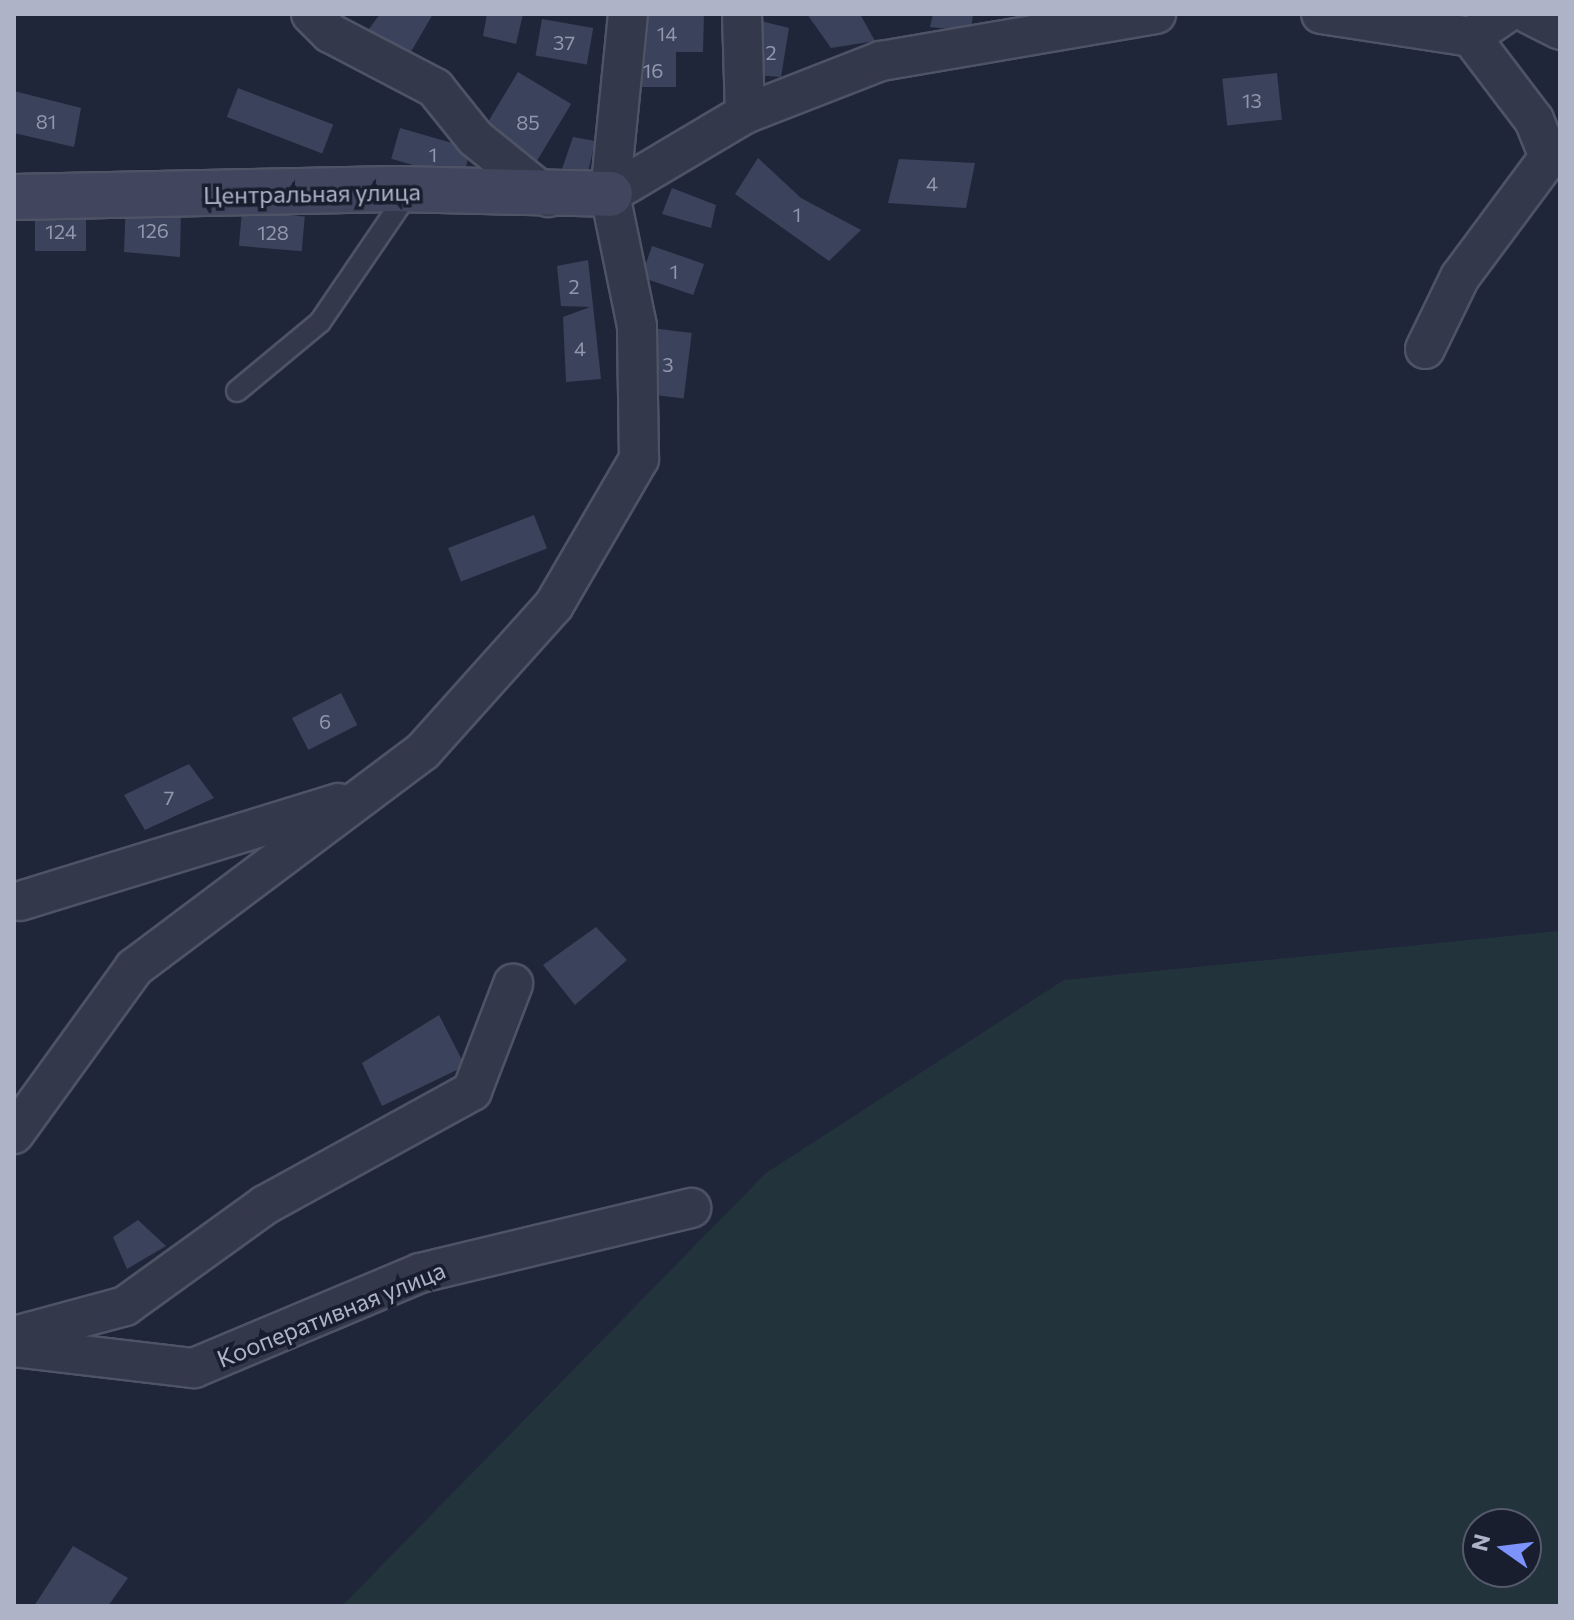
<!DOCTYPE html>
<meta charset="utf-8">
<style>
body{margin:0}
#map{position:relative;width:1574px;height:1620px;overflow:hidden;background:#20263a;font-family:Commissioner,sans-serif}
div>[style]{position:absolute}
.green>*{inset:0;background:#22333b}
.building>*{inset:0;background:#3b425b;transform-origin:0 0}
.roads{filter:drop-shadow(2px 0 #4e5365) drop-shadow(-2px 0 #4e5365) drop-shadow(0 2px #4e5365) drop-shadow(0 -2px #4e5365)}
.lane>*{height:20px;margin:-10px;padding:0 10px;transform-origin:10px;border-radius:10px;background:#34384b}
.street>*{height:38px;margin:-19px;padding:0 19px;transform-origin:19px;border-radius:19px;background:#34384b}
.secondary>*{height:44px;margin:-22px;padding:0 22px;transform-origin:22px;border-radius:22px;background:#41465e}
span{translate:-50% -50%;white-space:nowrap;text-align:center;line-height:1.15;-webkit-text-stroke:7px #191e2f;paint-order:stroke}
.number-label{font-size:20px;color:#9197ac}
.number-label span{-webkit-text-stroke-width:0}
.street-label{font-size:24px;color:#aeb3c7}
.frame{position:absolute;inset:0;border:16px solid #aeb3c7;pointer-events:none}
.north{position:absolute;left:1462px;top:1508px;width:80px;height:80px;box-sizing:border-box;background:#191e2f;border:2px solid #555a6c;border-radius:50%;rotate:284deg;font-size:22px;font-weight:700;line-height:32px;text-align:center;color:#aeb3c7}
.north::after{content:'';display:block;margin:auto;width:28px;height:36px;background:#7c93fe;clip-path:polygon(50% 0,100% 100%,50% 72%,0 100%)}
</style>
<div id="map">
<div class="green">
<i style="clip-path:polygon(evenodd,1560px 931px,1560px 1606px,342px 1606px,766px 1173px,1064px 980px,1560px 931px,1478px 1524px,1526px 1524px,1526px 1572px,1478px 1572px,1478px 1524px)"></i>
</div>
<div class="building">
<i style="clip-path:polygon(380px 14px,433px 14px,405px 62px,366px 33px)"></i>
<i style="clip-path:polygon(487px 14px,523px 14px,516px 44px,483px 36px)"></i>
<i style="clip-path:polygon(633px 14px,704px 14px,703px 52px,676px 52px,676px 87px,631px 87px)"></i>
<i style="clip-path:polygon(807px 14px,860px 14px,875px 41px,831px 48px)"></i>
<i style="clip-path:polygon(933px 14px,973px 14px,971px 31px,930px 27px)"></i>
<i style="left:542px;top:19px;width:52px;height:37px;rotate:10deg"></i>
<i style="clip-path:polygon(761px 21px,789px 28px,781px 77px,754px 75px)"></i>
<i style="left:518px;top:72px;width:62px;height:76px;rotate:31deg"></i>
<i style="left:1277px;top:73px;width:47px;height:55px;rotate:84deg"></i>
<i style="left:238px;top:88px;width:102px;height:31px;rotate:21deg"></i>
<i style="clip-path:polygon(14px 91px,81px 108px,74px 147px,14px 133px)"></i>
<i style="left:400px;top:128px;width:74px;height:32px;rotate:16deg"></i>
<i style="clip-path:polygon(573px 137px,595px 141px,587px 177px,561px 172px)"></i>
<i style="clip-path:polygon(758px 158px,801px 198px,861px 230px,829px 261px,735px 194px)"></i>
<i style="clip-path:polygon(899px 159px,975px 163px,966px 208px,888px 203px)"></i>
<i style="clip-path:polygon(672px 188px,716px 205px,711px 228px,662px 214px)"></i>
<i style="clip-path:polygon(126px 200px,181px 209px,180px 257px,124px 252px)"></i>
<i style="left:35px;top:211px;width:51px;height:40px"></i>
<i style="left:242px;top:211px;width:63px;height:35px;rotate:5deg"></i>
<i style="left:652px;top:246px;width:55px;height:33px;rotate:19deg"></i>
<i style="clip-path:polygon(588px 260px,601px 379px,566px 382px,563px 317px,590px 307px,561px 306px,557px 266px)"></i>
<i style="left:651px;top:328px;width:41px;height:66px;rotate:7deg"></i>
<i style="left:534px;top:515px;width:36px;height:92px;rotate:69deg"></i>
<i style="left:341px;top:693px;width:36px;height:55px;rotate:63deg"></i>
<i style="clip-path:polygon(189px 764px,214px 798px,145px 830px,124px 795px)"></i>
<i style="clip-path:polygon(596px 927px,627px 960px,575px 1005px,543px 965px)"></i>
<i style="clip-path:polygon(439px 1015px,465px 1066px,382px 1106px,362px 1063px)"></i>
<i style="clip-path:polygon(138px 1220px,166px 1246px,127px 1269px,113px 1237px)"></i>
<i style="clip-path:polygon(73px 1546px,128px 1578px,108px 1606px,34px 1606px)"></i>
</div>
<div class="roads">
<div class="lane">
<i style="left:237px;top:391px;width:108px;rotate:-39.7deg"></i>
<i style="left:320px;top:322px;width:160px;rotate:-55.7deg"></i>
</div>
<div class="street">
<i style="left:311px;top:14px;width:27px;rotate:45deg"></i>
<i style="left:330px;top:33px;width:119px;rotate:27.6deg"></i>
<i style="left:435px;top:88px;width:64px;rotate:51.3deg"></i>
<i style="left:475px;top:138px;width:94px;rotate:38.9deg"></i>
<i style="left:742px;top:14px;width:100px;rotate:88.3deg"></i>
<i style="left:1321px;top:14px;width:152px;rotate:8.7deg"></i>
<i style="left:1471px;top:37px;width:41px;rotate:-34.1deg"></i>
<i style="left:1529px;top:14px;width:35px;rotate:27deg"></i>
<i style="left:610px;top:194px;width:157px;rotate:-30.7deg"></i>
<i style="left:745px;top:114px;width:146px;rotate:-21.3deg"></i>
<i style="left:881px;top:61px;width:279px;rotate:-9.7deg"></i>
<i style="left:1425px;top:349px;width:80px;rotate:-64.1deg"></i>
<i style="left:1460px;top:277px;width:149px;rotate:-53.4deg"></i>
<i style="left:1549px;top:157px;width:40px;rotate:-112deg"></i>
<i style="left:1534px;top:120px;width:104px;rotate:-127.2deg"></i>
<i style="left:20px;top:901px;width:333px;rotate:-17.1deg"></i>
<i style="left:14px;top:1134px;width:205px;rotate:-54.1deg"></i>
<i style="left:134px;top:968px;width:361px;rotate:-36.9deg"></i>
<i style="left:423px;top:751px;width:196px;rotate:-48.1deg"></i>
<i style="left:554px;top:605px;width:169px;rotate:-59.8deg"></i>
<i style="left:639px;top:459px;width:133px;rotate:-90.9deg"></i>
<i style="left:637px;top:326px;width:135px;rotate:-101.6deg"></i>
<i style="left:610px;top:194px;width:181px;rotate:-84.3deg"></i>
<i style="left:14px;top:1336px;width:115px;rotate:-15.1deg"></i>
<i style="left:125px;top:1306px;width:173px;rotate:-35.8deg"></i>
<i style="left:265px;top:1205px;width:236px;rotate:-28.8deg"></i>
<i style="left:472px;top:1091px;width:115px;rotate:-69deg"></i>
<i style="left:14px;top:1347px;width:181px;rotate:6.7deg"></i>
<i style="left:194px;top:1368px;width:245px;rotate:-22.8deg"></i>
<i style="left:420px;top:1273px;width:279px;rotate:-13.5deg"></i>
</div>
<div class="secondary">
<i style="left:14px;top:197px;width:381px;rotate:-1.2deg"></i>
<i style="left:395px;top:189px;width:215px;rotate:1.3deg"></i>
</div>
</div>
<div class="number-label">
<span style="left:667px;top:33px">14</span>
<span style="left:564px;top:42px">37</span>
<span style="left:771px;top:52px">2</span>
<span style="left:653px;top:70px">16</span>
<span style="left:1252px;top:100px">13</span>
<span style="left:46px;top:121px">81</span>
<span style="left:528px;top:122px">85</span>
<span style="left:433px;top:154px">1</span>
<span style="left:932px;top:183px">4</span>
<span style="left:797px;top:214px">1</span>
<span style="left:153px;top:230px">126</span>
<span style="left:61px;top:231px">124</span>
<span style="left:273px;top:232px">128</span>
<span style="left:674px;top:271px">1</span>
<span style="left:574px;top:286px">2</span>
<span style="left:580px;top:348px">4</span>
<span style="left:668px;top:364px">3</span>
<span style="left:325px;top:721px">6</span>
<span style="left:169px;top:797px">7</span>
</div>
<div class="street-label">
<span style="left:312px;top:193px;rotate:-1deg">Центральная улица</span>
<span style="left:331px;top:1314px;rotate:-22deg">Кооперативная улица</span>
</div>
<div class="frame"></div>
<div class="north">N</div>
</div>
